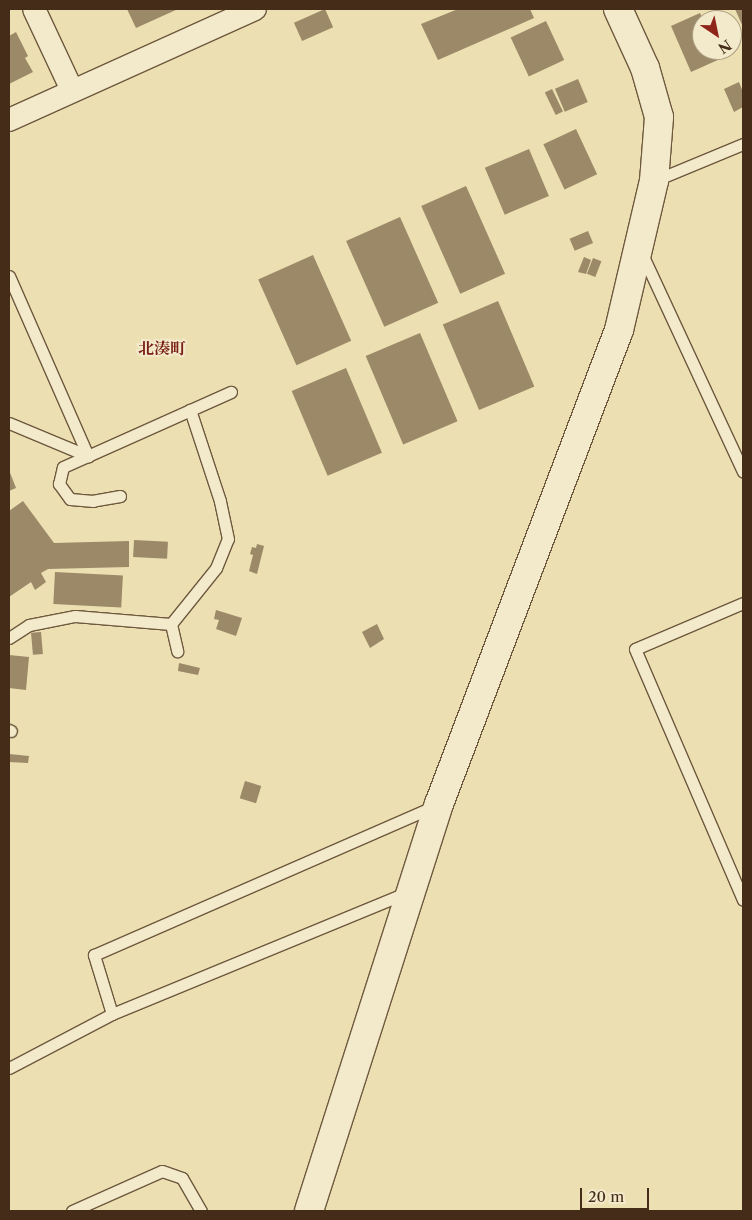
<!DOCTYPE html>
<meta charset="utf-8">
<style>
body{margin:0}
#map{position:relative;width:752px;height:1220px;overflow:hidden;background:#ecdfb1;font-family:"Libre Caslon Text","Noto Serif JP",serif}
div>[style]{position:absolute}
.building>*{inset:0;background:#9b8968;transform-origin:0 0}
.roads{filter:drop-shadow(1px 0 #6e593e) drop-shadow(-1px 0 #6e593e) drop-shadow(0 1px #6e593e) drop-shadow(0 -1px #6e593e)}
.service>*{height:11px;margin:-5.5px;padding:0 5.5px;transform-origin:5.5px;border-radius:5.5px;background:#f3eacc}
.minor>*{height:22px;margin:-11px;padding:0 11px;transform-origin:11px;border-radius:11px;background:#f3eacc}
.tertiary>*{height:28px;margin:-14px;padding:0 14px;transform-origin:14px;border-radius:14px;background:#f3eacc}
span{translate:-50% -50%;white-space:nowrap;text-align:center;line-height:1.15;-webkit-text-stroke:4px #f3eacc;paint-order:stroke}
.quarter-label{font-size:16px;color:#7a1f14;font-weight:700}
.frame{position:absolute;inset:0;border:10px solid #442c18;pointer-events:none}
.north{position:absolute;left:692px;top:10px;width:50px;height:50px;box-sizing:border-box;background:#f3eacc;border:1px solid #ad9e84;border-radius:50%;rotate:146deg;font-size:14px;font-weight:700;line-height:20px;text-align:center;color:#442c18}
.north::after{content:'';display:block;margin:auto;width:18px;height:22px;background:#8f2418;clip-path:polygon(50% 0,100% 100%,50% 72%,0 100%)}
.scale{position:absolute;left:580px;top:1188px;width:69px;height:22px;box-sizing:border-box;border:2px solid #442c18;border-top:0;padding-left:6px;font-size:15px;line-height:18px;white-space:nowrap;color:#442c18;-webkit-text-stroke:4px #f3eacc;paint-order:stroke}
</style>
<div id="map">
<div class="building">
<i style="clip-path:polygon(127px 9px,178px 9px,136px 28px)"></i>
<i style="left:325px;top:9px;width:20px;height:34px;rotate:66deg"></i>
<i style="clip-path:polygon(458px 9px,530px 9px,534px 18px,438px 60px,421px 24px)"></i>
<i style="clip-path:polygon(735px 9px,743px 9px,743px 27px)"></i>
<i style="clip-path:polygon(700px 13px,703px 20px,702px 50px,716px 50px,720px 59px,691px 72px,671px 26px)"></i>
<i style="left:546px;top:21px;width:43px;height:39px;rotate:65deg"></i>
<i style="clip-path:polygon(16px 32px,28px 56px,25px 58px,33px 72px,9px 84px,9px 36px)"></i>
<i style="left:578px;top:79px;width:25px;height:25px;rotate:67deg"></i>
<i style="clip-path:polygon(739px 82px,743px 92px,743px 107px,734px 112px,724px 89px)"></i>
<i style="left:552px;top:89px;width:25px;height:8px;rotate:64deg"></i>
<i style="left:576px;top:129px;width:50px;height:36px;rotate:65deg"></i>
<i style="left:529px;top:149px;width:51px;height:48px;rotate:67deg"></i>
<i style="left:466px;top:186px;width:96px;height:49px;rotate:66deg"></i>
<i style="left:400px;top:217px;width:94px;height:59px;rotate:66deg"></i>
<i style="left:588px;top:231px;width:13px;height:20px;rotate:67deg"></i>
<i style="left:313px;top:255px;width:94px;height:60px;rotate:66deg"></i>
<i style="clip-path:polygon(584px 257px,591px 260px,586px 274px,578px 272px)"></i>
<i style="left:593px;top:258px;width:9px;height:17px;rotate:21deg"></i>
<i style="left:498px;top:301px;width:93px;height:60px;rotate:67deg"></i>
<i style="left:420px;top:333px;width:96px;height:59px;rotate:67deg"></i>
<i style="left:346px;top:368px;width:92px;height:59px;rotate:67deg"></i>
<i style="clip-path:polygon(9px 470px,16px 488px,9px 491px)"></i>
<i style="clip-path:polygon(23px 501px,54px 543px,129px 541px,129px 567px,48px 569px,41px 573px,46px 582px,35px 590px,31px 582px,9px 597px,9px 511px)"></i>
<i style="left:134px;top:540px;width:34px;height:17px;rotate:3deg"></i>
<i style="clip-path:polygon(257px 544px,264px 546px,257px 574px,249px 571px,253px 555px,250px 554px,252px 547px,256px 548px)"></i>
<i style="left:55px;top:572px;width:68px;height:32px;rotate:3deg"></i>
<i style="clip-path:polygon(216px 610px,242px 618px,236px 636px,216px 629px,219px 620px,214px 619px)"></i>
<i style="clip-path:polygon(377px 624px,384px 639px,370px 648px,362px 632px)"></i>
<i style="left:41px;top:632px;width:22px;height:10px;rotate:85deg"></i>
<i style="clip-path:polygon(9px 655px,29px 657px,26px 690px,9px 688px)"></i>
<i style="clip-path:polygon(179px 663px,200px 668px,198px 675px,178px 671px)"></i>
<i style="clip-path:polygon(9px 754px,29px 756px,28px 763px,9px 762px)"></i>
<i style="left:245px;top:781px;width:17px;height:18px;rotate:17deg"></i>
</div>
<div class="roads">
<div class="service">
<i style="left:656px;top:180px;width:94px;rotate:-22.5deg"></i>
<i style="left:642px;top:254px;width:240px;rotate:65.1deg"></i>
<i style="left:9px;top:276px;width:197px;rotate:66.3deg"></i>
<i style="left:9px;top:423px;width:86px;rotate:22.7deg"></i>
<i style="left:120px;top:496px;width:27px;rotate:170deg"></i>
<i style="left:93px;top:501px;width:23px;rotate:-175deg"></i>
<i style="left:70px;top:499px;width:19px;rotate:-126deg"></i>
<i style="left:59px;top:484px;width:17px;rotate:-77deg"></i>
<i style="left:63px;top:467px;width:184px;rotate:-24.1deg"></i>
<i style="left:743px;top:603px;width:117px;rotate:156.9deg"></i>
<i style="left:635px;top:649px;width:273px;rotate:66.7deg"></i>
<i style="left:171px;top:624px;width:72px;rotate:-51.2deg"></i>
<i style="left:216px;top:568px;width:31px;rotate:-68deg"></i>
<i style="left:228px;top:539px;width:39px;rotate:-102deg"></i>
<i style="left:220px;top:501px;width:96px;rotate:-108.2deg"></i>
<i style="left:9px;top:638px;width:24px;rotate:-33deg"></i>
<i style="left:29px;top:625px;width:47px;rotate:-11.1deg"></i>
<i style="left:75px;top:616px;width:96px;rotate:4.8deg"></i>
<i style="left:171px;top:624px;width:28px;rotate:77deg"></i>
<i style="left:9px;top:730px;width:2px;rotate:27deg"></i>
<i style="left:112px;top:1014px;width:62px;rotate:-107deg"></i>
<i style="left:94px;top:955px;width:372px;rotate:-23.6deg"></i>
<i style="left:9px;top:1068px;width:116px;rotate:-27.7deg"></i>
<i style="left:112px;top:1014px;width:320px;rotate:-22.4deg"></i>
<i style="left:72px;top:1211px;width:98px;rotate:-24deg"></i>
<i style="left:162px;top:1171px;width:21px;rotate:19deg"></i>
<i style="left:182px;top:1178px;width:38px;rotate:60deg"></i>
</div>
<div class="minor">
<i style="left:34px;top:9px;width:89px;rotate:64.9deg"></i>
<i style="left:9px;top:120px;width:270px;rotate:-24.3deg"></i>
</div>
<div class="tertiary">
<i style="left:309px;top:1211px;width:427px;rotate:-72.3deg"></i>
<i style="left:439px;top:804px;width:507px;rotate:-69.21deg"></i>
<i style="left:619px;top:330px;width:153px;rotate:-76.8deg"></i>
<i style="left:654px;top:181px;width:64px;rotate:-85.5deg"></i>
<i style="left:659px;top:117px;width:51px;rotate:-105.9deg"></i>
<i style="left:645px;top:68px;width:65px;rotate:-114.6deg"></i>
</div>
</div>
<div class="quarter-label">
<span style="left:162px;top:348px">北湊町</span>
</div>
<div class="frame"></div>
<div class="north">N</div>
<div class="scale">20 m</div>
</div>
